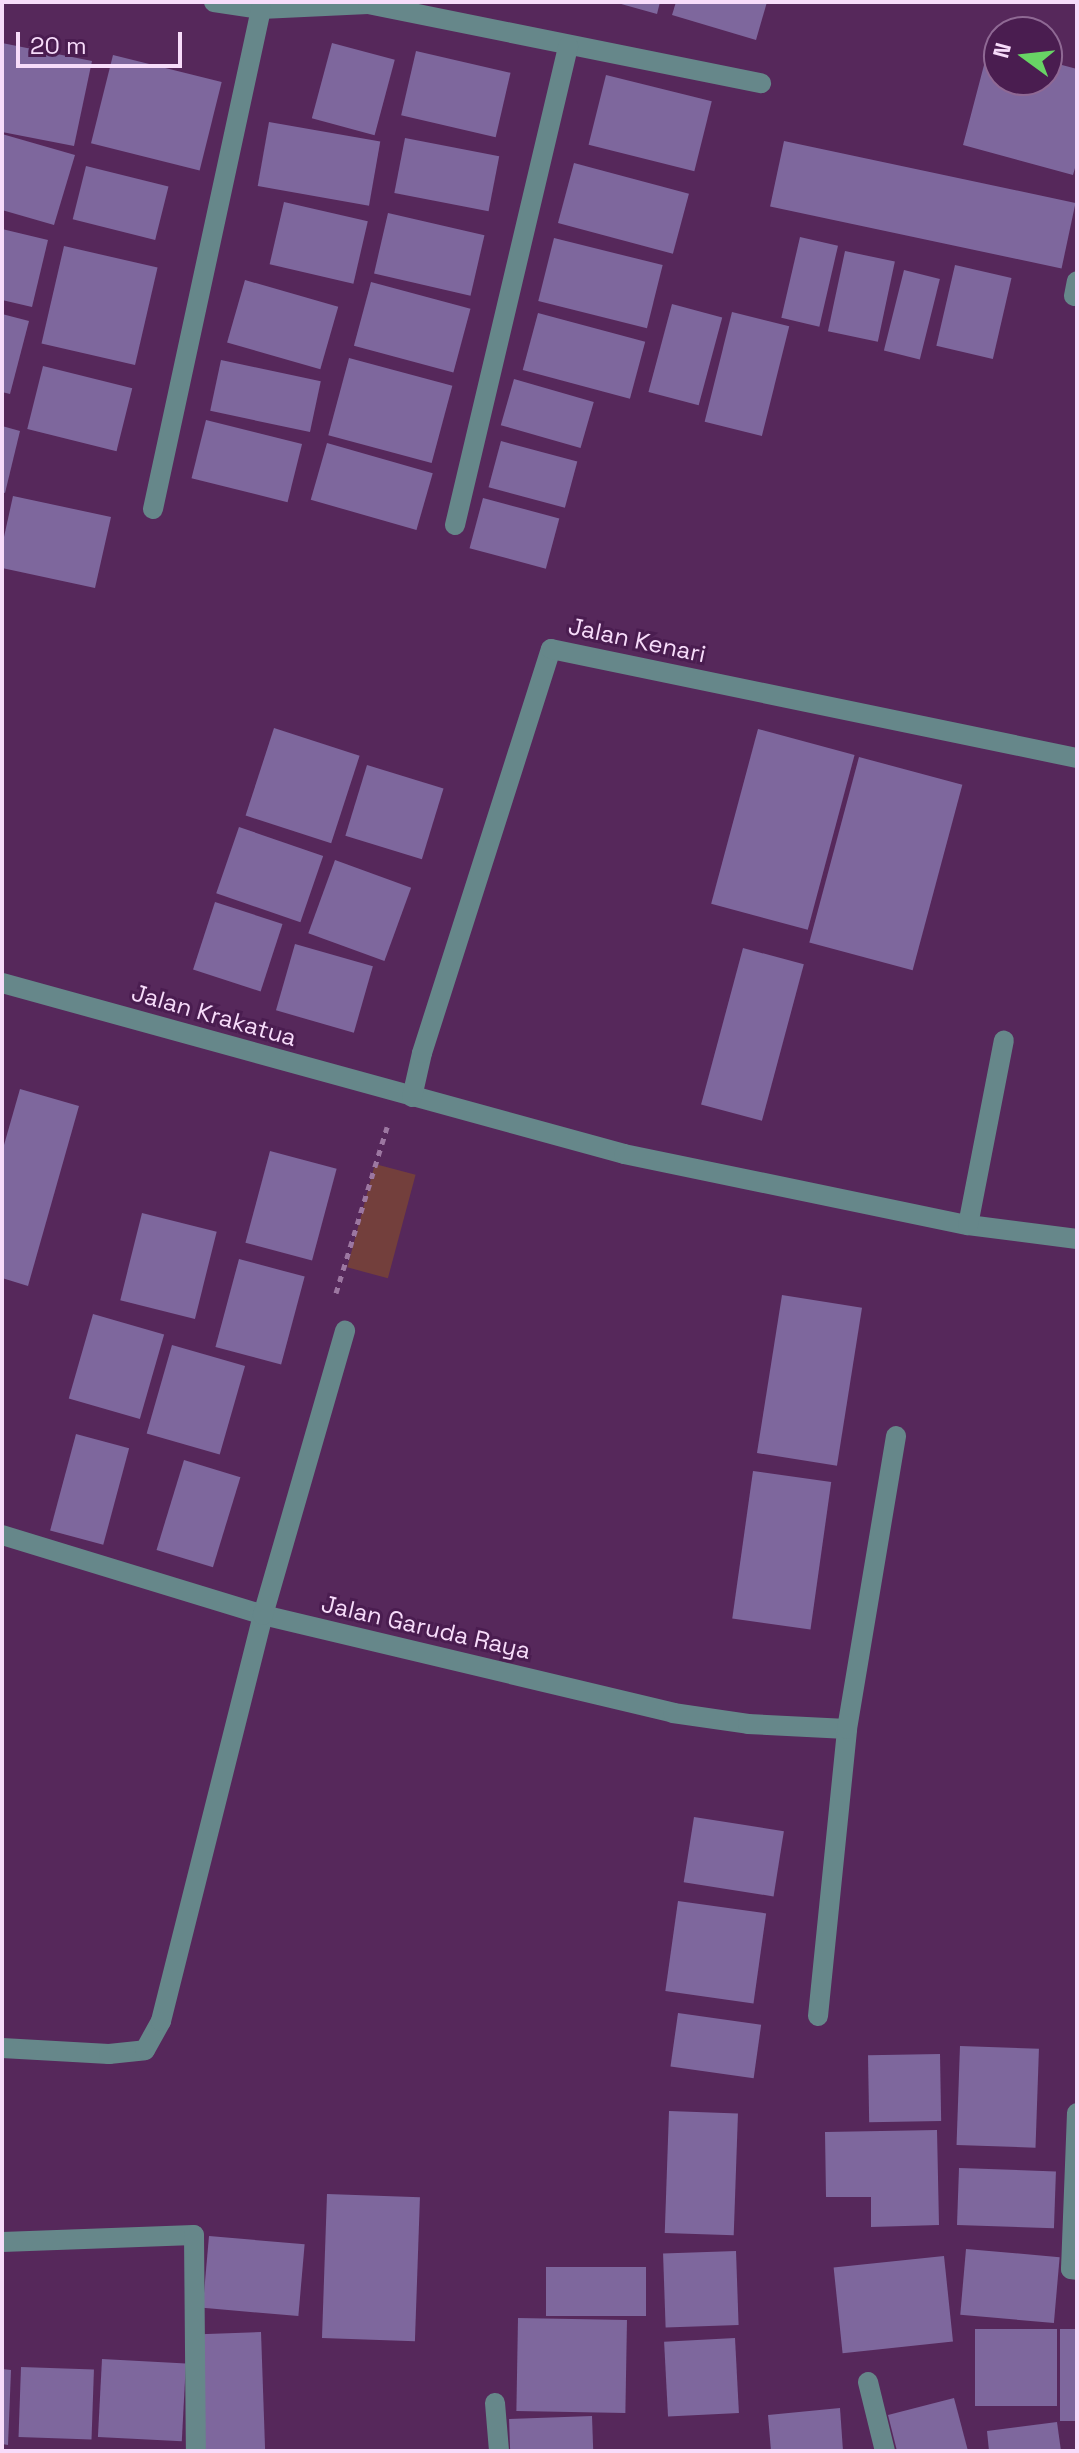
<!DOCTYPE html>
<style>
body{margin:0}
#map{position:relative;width:1079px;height:2453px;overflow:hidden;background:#56285b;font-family:"Space Grotesk",sans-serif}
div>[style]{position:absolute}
.green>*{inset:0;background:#733f3c;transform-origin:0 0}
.building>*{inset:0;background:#7e679d;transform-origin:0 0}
.path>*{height:5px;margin-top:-2.5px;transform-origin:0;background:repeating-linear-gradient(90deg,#9c77a1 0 6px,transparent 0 12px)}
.minor>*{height:20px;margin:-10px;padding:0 10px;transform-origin:10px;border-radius:10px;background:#66878a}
span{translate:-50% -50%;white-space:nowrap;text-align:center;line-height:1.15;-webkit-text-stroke:6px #4a1d50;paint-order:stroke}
.street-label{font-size:24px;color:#f7dcfa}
.frame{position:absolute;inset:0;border:4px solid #f7dcfa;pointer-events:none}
.north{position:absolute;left:983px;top:16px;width:80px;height:80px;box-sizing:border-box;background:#4a1d50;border:2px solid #8f6994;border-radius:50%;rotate:285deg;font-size:22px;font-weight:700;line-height:32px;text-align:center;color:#f7dcfa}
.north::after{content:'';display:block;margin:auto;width:28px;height:36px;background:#68d465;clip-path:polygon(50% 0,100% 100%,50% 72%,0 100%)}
.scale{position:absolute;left:16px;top:32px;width:166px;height:36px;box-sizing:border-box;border:4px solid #f7dcfa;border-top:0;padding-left:10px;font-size:24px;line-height:28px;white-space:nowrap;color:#f7dcfa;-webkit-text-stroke:6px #4a1d50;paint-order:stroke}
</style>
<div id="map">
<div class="green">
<i style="left:375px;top:1164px;width:42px;height:107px;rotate:15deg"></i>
</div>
<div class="building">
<i style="clip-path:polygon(614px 2px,660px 2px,657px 14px)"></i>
<i style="clip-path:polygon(676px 2px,767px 2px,756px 40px,672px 15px)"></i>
<i style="clip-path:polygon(2px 43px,92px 61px,74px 146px,2px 132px)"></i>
<i style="left:332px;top:43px;width:65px;height:78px;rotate:15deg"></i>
<i style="clip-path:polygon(989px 46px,999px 49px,999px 80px,1047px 80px,1047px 61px,1077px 69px,1077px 161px,1073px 175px,963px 145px)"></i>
<i style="left:416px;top:51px;width:97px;height:66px;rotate:13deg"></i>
<i style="left:113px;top:55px;width:112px;height:91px;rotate:14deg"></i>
<i style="left:606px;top:75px;width:109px;height:72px;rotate:14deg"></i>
<i style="left:269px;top:122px;width:113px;height:65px;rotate:10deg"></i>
<i style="clip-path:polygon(2px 134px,75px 155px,54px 225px,2px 210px)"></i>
<i style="left:405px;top:138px;width:96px;height:56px;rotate:11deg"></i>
<i style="left:784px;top:141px;width:298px;height:67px;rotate:12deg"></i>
<i style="left:574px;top:163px;width:119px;height:62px;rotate:15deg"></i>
<i style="left:86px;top:166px;width:85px;height:55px;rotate:14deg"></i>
<i style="left:284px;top:202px;width:86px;height:64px;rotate:13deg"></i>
<i style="left:388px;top:213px;width:99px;height:62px;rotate:13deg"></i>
<i style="clip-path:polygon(2px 229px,48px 240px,32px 307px,2px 300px)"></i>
<i style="left:800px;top:237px;width:39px;height:83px;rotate:13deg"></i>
<i style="left:554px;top:238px;width:112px;height:65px;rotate:14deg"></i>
<i style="left:64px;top:246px;width:96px;height:100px;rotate:13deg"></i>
<i style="left:845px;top:251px;width:51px;height:82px;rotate:12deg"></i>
<i style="left:955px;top:265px;width:58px;height:83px;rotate:13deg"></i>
<i style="left:904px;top:270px;width:37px;height:83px;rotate:14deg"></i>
<i style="left:245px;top:280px;width:97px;height:65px;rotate:16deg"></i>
<i style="left:371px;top:282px;width:103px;height:66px;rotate:15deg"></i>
<i style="left:672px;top:304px;width:52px;height:91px;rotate:15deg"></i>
<i style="left:732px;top:312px;width:59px;height:113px;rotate:14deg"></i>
<i style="left:538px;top:313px;width:111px;height:59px;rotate:15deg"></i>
<i style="clip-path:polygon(2px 314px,29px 321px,10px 394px,2px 392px)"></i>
<i style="left:349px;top:358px;width:107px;height:80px;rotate:15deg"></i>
<i style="left:221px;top:360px;width:102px;height:52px;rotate:12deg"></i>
<i style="left:43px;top:366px;width:92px;height:65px;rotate:14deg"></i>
<i style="left:514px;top:379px;width:83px;height:48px;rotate:16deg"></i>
<i style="left:206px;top:420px;width:99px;height:60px;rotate:14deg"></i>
<i style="clip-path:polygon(2px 426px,20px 431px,5px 493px,2px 492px)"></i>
<i style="left:501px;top:441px;width:79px;height:48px;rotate:15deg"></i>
<i style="left:327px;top:443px;width:110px;height:59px;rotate:16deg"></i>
<i style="clip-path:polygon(13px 496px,111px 517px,95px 588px,2px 568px,2px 546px)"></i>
<i style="left:483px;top:498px;width:79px;height:52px;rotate:15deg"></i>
<i style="left:274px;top:728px;width:90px;height:92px;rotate:18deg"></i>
<i style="left:758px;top:729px;width:100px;height:181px;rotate:15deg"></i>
<i style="left:859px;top:757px;width:107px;height:192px;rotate:15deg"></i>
<i style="left:367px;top:765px;width:80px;height:74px;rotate:17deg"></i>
<i style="left:239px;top:827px;width:89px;height:70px;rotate:19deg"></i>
<i style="left:335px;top:860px;width:81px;height:78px;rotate:20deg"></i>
<i style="left:215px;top:902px;width:71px;height:71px;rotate:18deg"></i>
<i style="left:295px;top:944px;width:81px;height:69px;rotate:16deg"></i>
<i style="left:743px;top:948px;width:63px;height:162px;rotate:15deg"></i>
<i style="clip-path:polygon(20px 1089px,79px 1106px,28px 1286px,2px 1278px,2px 1152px)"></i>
<i style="left:270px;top:1151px;width:69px;height:95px;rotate:15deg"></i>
<i style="left:142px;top:1213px;width:77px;height:90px;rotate:14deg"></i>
<i style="left:239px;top:1259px;width:68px;height:91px;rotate:15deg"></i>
<i style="left:782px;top:1295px;width:81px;height:160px;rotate:9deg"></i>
<i style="left:93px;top:1314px;width:74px;height:88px;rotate:16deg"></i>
<i style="left:172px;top:1345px;width:76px;height:92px;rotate:16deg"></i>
<i style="left:76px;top:1434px;width:55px;height:100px;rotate:15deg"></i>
<i style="left:184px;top:1460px;width:59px;height:94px;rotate:17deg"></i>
<i style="left:753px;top:1471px;width:79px;height:149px;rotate:8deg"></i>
<i style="left:694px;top:1817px;width:91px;height:66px;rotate:9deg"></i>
<i style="left:678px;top:1901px;width:89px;height:91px;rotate:8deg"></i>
<i style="left:678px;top:2013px;width:84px;height:54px;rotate:8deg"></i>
<i style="left:960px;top:2046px;width:79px;height:99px;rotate:2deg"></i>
<i style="left:940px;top:2054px;width:67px;height:72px;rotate:89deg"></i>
<i style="left:669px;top:2111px;width:69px;height:122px;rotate:2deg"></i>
<i style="clip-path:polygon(937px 2130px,939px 2225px,871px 2227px,871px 2197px,826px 2197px,825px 2132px)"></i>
<i style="left:959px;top:2168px;width:97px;height:57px;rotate:2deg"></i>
<i style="left:327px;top:2194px;width:93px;height:144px;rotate:2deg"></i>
<i style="left:209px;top:2236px;width:96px;height:72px;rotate:5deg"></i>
<i style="left:966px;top:2249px;width:94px;height:66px;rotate:5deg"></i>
<i style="left:736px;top:2251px;width:74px;height:73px;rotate:88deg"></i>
<i style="left:944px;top:2256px;width:86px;height:111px;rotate:84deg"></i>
<i style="left:546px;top:2267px;width:100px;height:49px"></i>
<i style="left:518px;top:2318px;width:109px;height:93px;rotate:1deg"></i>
<i style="left:1057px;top:2329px;width:77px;height:82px;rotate:90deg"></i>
<i style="left:1060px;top:2329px;width:17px;height:92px"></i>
<i style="left:261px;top:2332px;width:119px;height:61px;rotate:88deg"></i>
<i style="left:735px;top:2338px;width:75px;height:71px;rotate:87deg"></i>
<i style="left:102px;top:2359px;width:84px;height:78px;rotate:3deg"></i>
<i style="left:21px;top:2367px;width:73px;height:70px;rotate:2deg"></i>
<i style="clip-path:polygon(2px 2369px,11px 2370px,8px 2445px,2px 2444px)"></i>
<i style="clip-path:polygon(954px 2398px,968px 2451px,897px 2451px,888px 2415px)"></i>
<i style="clip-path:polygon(840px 2408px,843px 2451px,771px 2451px,768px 2415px)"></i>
<i style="left:592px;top:2416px;width:35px;height:83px;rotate:88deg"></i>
<i style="clip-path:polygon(1057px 2422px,1061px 2451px,989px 2451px,987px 2431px)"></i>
</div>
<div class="path">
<i style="left:336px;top:1293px;width:174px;rotate:-72.9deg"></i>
</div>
<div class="minor">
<i style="left:214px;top:2px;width:48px;rotate:8.5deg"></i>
<i style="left:261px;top:9px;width:107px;rotate:-2.7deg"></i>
<i style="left:368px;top:4px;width:401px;rotate:11.4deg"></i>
<i style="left:1074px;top:296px;width:15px;rotate:-79deg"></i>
<i style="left:153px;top:509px;width:512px;rotate:-77.81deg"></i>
<i style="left:455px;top:525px;width:492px;rotate:-76.7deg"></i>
<i style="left:2px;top:983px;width:645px;rotate:15.37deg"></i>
<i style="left:624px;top:1154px;width:351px;rotate:11.7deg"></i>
<i style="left:968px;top:1225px;width:110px;rotate:7.3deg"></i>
<i style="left:412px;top:1097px;width:45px;rotate:-77.2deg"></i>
<i style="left:422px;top:1053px;width:424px;rotate:-72.3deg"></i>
<i style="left:551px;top:649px;width:537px;rotate:11.71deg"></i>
<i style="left:968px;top:1225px;width:188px;rotate:-79deg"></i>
<i style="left:2px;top:1535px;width:273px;rotate:17deg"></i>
<i style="left:263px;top:1615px;width:422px;rotate:13.4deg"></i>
<i style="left:673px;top:1713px;width:76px;rotate:8.3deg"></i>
<i style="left:748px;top:1724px;width:99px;rotate:2.9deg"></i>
<i style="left:818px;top:2016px;width:288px;rotate:-84.2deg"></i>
<i style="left:847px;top:1729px;width:297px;rotate:-80.5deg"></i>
<i style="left:2px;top:2048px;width:107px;rotate:3.2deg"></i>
<i style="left:109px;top:2054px;width:36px;rotate:-6deg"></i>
<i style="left:145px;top:2050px;width:33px;rotate:-61deg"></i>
<i style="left:161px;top:2021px;width:419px;rotate:-75.9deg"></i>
<i style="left:263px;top:1615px;width:296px;rotate:-73.9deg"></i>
<i style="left:1077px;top:2113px;width:156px;rotate:92.2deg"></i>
<i style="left:1071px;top:2269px;width:6px;rotate:9deg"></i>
<i style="left:2px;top:2242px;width:192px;rotate:-2.1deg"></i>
<i style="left:194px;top:2235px;width:216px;rotate:89.5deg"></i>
<i style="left:868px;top:2382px;width:71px;rotate:76.2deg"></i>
<i style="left:495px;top:2403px;width:48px;rotate:85.2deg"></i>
</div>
<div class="street-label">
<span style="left:637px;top:640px;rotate:12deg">Jalan Kenari</span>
<span style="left:214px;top:1015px;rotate:16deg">Jalan Krakatua</span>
<span style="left:426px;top:1627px;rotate:13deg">Jalan Garuda Raya</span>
</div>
<div class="frame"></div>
<div class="north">N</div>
<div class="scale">20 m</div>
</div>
